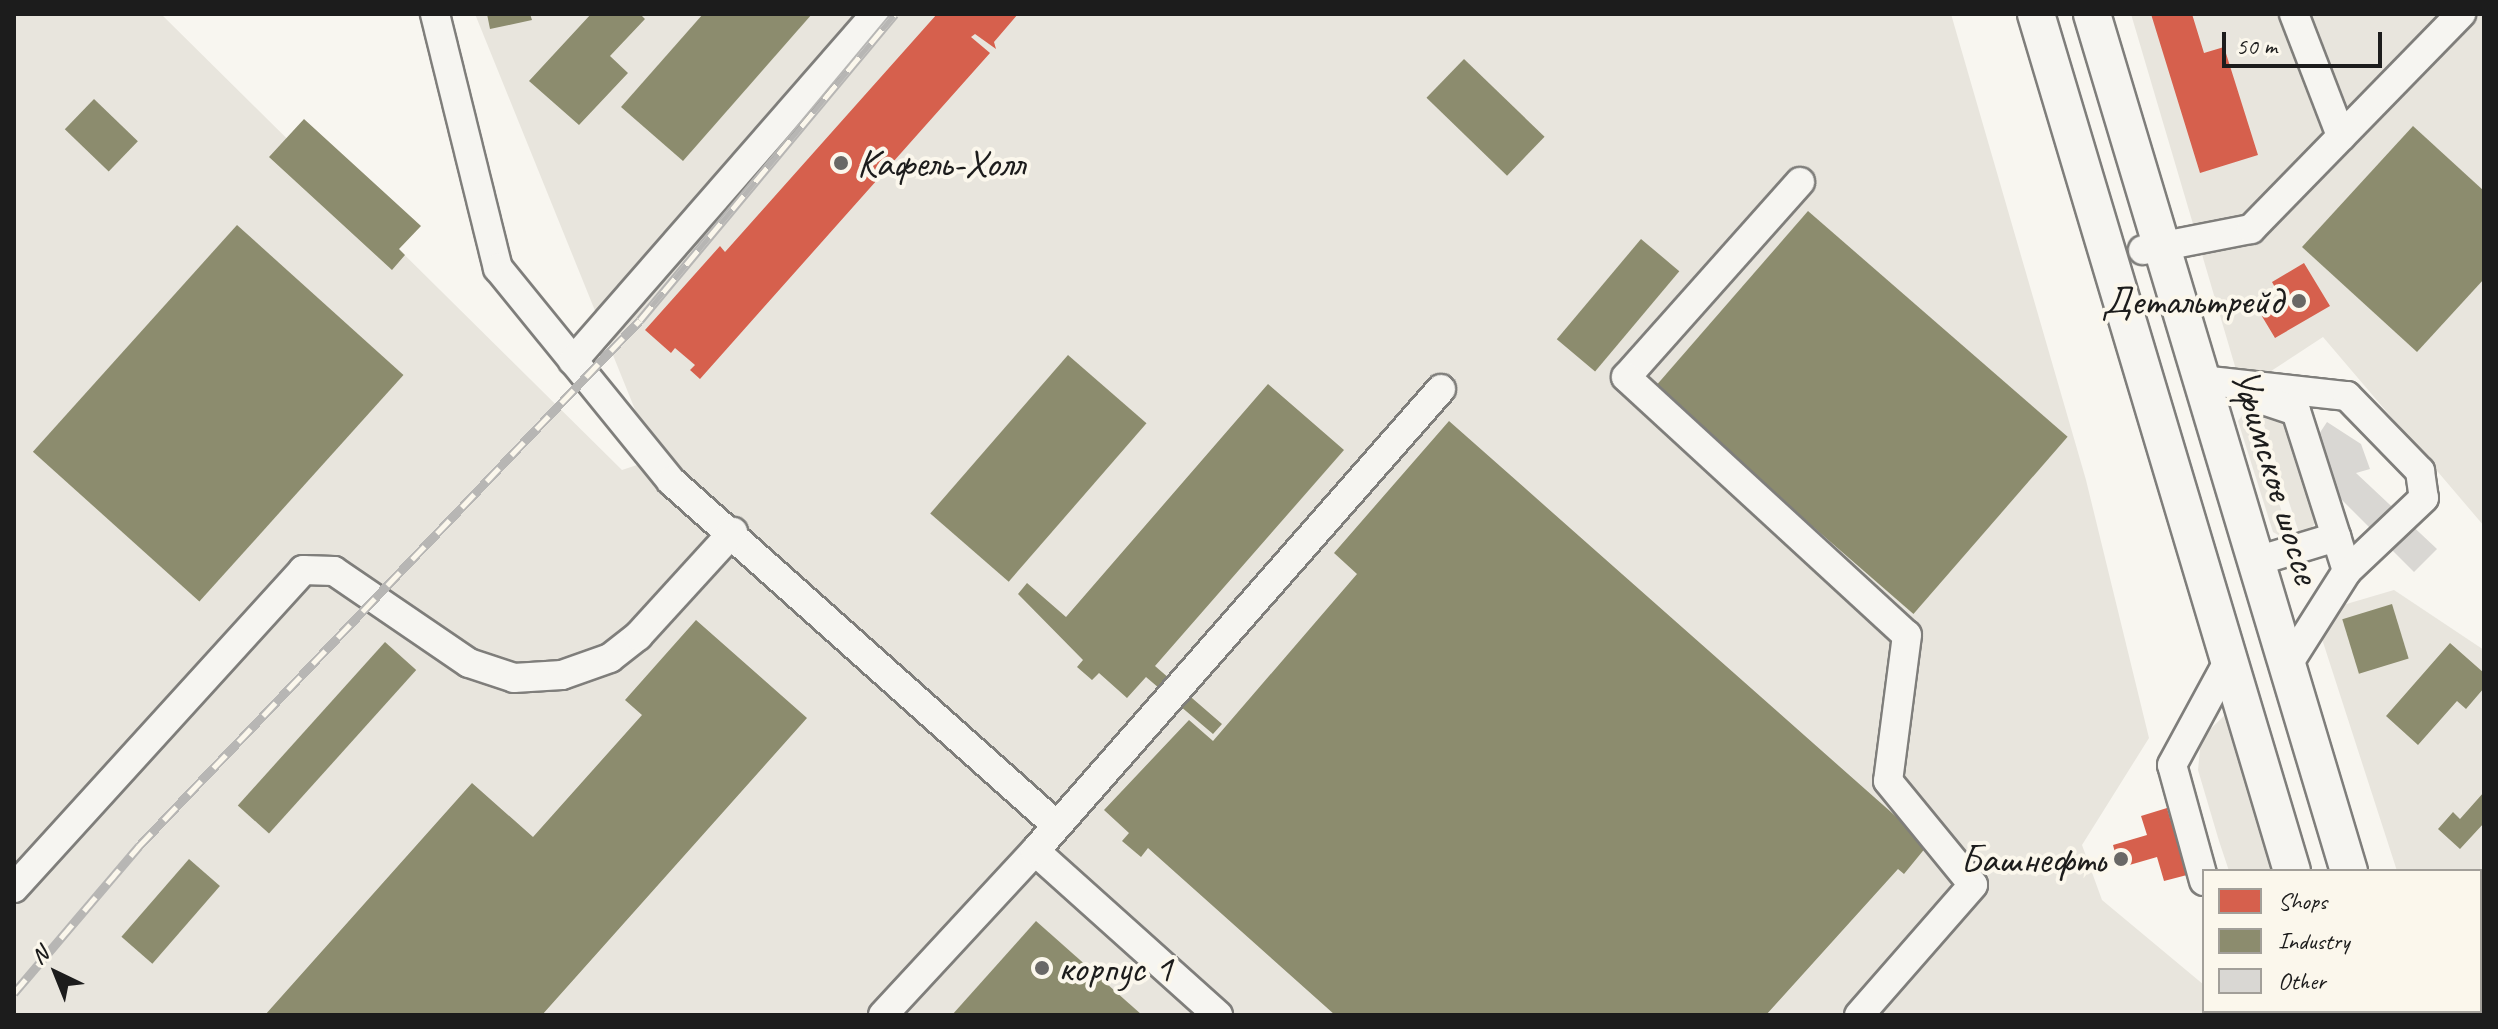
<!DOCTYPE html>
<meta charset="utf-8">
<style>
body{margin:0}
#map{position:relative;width:2498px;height:1029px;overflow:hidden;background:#f8f6f0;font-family:Caveat,sans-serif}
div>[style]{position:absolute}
.built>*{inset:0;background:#e8e5dd}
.shops>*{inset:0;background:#d6604d}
.industry>*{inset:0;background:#8c8c6e;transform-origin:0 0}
.building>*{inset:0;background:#d9d7d3;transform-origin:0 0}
.roads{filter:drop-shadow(2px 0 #7f7e7b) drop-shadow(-2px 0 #7f7e7b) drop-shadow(0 2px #7f7e7b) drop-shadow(0 -2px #7f7e7b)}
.minor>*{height:28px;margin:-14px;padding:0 14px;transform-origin:14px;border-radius:14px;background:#f6f5f1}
.major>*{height:36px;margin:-18px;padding:0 18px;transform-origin:18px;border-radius:18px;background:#f6f5f1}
.rail>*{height:9px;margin-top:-4.5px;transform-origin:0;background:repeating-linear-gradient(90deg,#fbf7ec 0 18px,#b7b6b4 0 36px);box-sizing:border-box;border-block:2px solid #b7b6b4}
.dots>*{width:22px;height:22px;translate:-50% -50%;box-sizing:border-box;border:4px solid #fbf7ec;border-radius:50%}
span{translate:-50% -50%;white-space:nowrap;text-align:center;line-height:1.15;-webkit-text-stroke:8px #fbf7ec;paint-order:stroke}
.poi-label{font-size:40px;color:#1c1c1c}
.left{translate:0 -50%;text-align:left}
.right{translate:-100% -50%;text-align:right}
.street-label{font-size:40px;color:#1c1c1c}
.frame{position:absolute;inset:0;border:16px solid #1c1c1c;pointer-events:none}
.legend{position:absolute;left:2202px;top:869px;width:280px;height:144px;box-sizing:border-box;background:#fbf7ec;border:2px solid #a29f99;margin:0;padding:10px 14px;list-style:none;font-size:24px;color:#1c1c1c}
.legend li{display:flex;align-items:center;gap:16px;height:40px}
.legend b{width:40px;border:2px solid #a29f99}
.north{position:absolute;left:16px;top:933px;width:80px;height:80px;-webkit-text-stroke:6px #fbf7ec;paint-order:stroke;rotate:317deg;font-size:22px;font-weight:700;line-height:32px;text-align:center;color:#1c1c1c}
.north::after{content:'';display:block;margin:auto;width:28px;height:36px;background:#1c1c1c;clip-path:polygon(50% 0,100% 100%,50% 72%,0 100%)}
.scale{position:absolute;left:2222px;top:32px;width:160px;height:36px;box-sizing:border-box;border:4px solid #1c1c1c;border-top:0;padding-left:10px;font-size:24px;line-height:28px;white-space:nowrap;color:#1c1c1c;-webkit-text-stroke:6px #fbf7ec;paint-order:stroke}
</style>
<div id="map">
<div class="built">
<i style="clip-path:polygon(14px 14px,161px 14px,622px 470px,655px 459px,475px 14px,1951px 14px,2086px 480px,2149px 738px,2082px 845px,2102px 900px,2204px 985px,2204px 1011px,2214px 1015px,14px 1015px)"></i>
<i style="clip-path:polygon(2131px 14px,2484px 14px,2484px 526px,2323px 337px,2242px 390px)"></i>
<i style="clip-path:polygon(2248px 408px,2292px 543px,2273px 532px,2238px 421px)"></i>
<i style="clip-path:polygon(2259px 410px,2287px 421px,2317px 520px,2302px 542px)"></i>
<i style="clip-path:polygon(2394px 590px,2484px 650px,2484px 1015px,2443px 1011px,2480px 1011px,2480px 871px,2397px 871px,2322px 639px,2343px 605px)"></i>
<i style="clip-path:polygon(2227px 713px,2273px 871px,2229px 871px,2219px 841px,2198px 770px,2201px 738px)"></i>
</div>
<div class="shops">
<i style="clip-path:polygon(937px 14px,1018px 14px,994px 42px,996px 49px,975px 34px,971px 37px,990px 53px,700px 379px,690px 370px,695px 365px,675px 348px,671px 353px,645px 330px,720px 246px,725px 252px)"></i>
<i style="clip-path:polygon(2151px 14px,2192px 14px,2204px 53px,2224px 47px,2258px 155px,2200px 173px)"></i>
<i style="clip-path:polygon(2304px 263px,2330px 306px,2275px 338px,2260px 313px,2282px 300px,2272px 282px)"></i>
<i style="clip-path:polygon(2167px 808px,2187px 875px,2164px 881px,2157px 857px,2119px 868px,2113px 845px,2147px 835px,2141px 816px)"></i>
</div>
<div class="industry">
<i style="clip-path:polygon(487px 14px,530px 14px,532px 20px,490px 29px)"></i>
<i style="clip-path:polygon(591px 14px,640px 14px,645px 19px,610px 56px,628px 73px,579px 125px,529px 81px)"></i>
<i style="clip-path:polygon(703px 14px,812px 14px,683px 161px,621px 107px)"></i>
<i style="left:1464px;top:59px;width:112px;height:54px;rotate:44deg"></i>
<i style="left:94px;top:99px;width:61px;height:42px;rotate:44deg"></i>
<i style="clip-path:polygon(304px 119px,421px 226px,399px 249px,405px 255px,392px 270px,269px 157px)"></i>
<i style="clip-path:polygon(2413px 126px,2484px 191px,2484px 279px,2417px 352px,2302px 247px)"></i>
<i style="left:1808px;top:211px;width:344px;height:235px;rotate:41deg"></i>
<i style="left:237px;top:225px;width:224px;height:305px;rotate:42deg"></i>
<i style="left:1641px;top:239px;width:50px;height:131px;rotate:40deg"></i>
<i style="left:1068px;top:355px;width:104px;height:210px;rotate:41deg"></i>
<i style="clip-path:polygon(1268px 384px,1344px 450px,1155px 666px,1222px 724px,1213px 734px,1146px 677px,1127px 698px,1099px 673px,1092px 680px,1077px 667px,1083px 660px,1018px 594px,1027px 583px,1066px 617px)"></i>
<i style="clip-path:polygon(1449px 421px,1900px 820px,1931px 841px,1904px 874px,1898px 869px,1766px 1015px,1335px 1015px,1148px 848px,1141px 857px,1122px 841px,1129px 833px,1104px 810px,1189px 720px,1213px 741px,1357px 574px,1334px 553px)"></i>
<i style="left:2392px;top:604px;width:57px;height:52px;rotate:73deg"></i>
<i style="clip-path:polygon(696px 620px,807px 718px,542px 1015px,265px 1015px,472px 783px,533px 837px,642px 715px,625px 700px)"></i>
<i style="left:385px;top:642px;width:42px;height:220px;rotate:42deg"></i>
<i style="clip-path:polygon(2450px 643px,2484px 673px,2484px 688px,2466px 709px,2457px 701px,2418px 745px,2386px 716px)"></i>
<i style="clip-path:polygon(2484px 792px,2484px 823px,2460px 849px,2438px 829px,2453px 812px,2460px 819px)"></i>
<i style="left:189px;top:859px;width:41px;height:103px;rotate:41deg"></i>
<i style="clip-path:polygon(1036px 921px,1142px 1015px,952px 1015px)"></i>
</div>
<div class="building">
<i style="clip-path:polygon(2327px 422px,2361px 444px,2370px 469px,2356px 473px,2437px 549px,2414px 572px,2339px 497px,2317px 437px)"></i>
<i style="left:2222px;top:1011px;width:42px;height:4px"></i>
</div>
<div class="roads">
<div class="minor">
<i style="left:435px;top:14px;width:262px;rotate:76.1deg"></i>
<i style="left:498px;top:268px;width:274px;rotate:50.9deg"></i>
<i style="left:671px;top:481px;width:515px;rotate:41.77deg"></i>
<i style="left:2294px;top:14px;width:131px;rotate:68.9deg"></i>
<i style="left:1800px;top:182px;width:261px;rotate:131.7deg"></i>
<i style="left:1626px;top:377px;width:381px;rotate:42.6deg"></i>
<i style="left:1907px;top:635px;width:147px;rotate:97.4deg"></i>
<i style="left:1888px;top:781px;width:134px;rotate:50.7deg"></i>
<i style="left:1973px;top:885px;width:173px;rotate:131.2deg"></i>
<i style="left:2143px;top:250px;width:110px;rotate:-11deg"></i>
<i style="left:2251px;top:229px;width:301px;rotate:-45.7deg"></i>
<i style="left:573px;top:361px;width:461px;rotate:-48.9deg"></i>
<i style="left:2201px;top:380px;width:147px;rotate:6.3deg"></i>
<i style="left:2347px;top:396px;width:105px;rotate:45.8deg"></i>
<i style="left:2420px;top:471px;width:27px;rotate:82deg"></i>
<i style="left:2424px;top:498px;width:106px;rotate:136.5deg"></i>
<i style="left:2257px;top:398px;width:41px;rotate:18.4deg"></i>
<i style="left:2296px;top:411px;width:168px;rotate:72.3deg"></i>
<i style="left:2347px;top:571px;width:110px;rotate:122.4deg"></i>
<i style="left:2257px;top:561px;width:83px;rotate:-16.9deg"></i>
<i style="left:1035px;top:851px;width:246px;rotate:41.9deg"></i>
<i style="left:2204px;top:881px;width:120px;rotate:-105.4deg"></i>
<i style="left:2172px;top:765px;width:117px;rotate:-61.5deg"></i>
<i style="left:14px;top:888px;width:430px;rotate:-47.7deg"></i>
<i style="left:303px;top:570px;width:31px;rotate:2deg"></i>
<i style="left:334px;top:571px;width:163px;rotate:34.3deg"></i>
<i style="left:469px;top:663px;width:47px;rotate:18.4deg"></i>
<i style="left:514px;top:678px;width:48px;rotate:-3.6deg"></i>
<i style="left:562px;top:675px;width:51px;rotate:-19.5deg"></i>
<i style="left:610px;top:658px;width:36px;rotate:-38deg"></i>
<i style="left:638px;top:636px;width:141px;rotate:-47.6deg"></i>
<i style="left:883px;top:1015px;width:224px;rotate:-47.2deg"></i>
<i style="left:1035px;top:851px;width:615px;rotate:-48.69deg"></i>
</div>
<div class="major">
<i style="left:2036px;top:14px;width:894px;rotate:73.37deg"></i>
<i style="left:2092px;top:14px;width:895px;rotate:73.31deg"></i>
<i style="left:2335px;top:1011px;width:4px;rotate:76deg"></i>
<i style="left:2391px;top:1011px;width:4px;rotate:76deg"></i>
</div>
</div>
<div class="rail">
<i style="left:14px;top:993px;width:193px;rotate:-49.6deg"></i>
<i style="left:139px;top:846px;width:726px;rotate:-46.39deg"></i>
<i style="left:640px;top:320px;width:398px;rotate:-50.2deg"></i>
</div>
<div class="dots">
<i style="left:841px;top:163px;background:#696866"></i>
<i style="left:2299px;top:301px;background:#696866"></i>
<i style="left:2121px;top:859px;background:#696866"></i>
<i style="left:1042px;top:968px;background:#696866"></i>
</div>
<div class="poi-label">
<span class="left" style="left:857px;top:163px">Кафель-Холл</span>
<span class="right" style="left:2283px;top:301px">Детальтрейд</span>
<span class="right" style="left:2105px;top:859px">Башнефть</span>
<span class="left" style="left:1058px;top:968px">корпус 1</span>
</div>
<div class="street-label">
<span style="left:2276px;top:476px;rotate:73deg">Уфимское шоссе</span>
</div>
<div class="frame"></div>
<ul class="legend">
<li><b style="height:22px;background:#d6604d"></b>Shops</li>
<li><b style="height:22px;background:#8c8c6e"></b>Industry</li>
<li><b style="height:22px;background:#d9d7d3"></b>Other</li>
</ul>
<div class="north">N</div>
<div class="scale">50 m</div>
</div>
